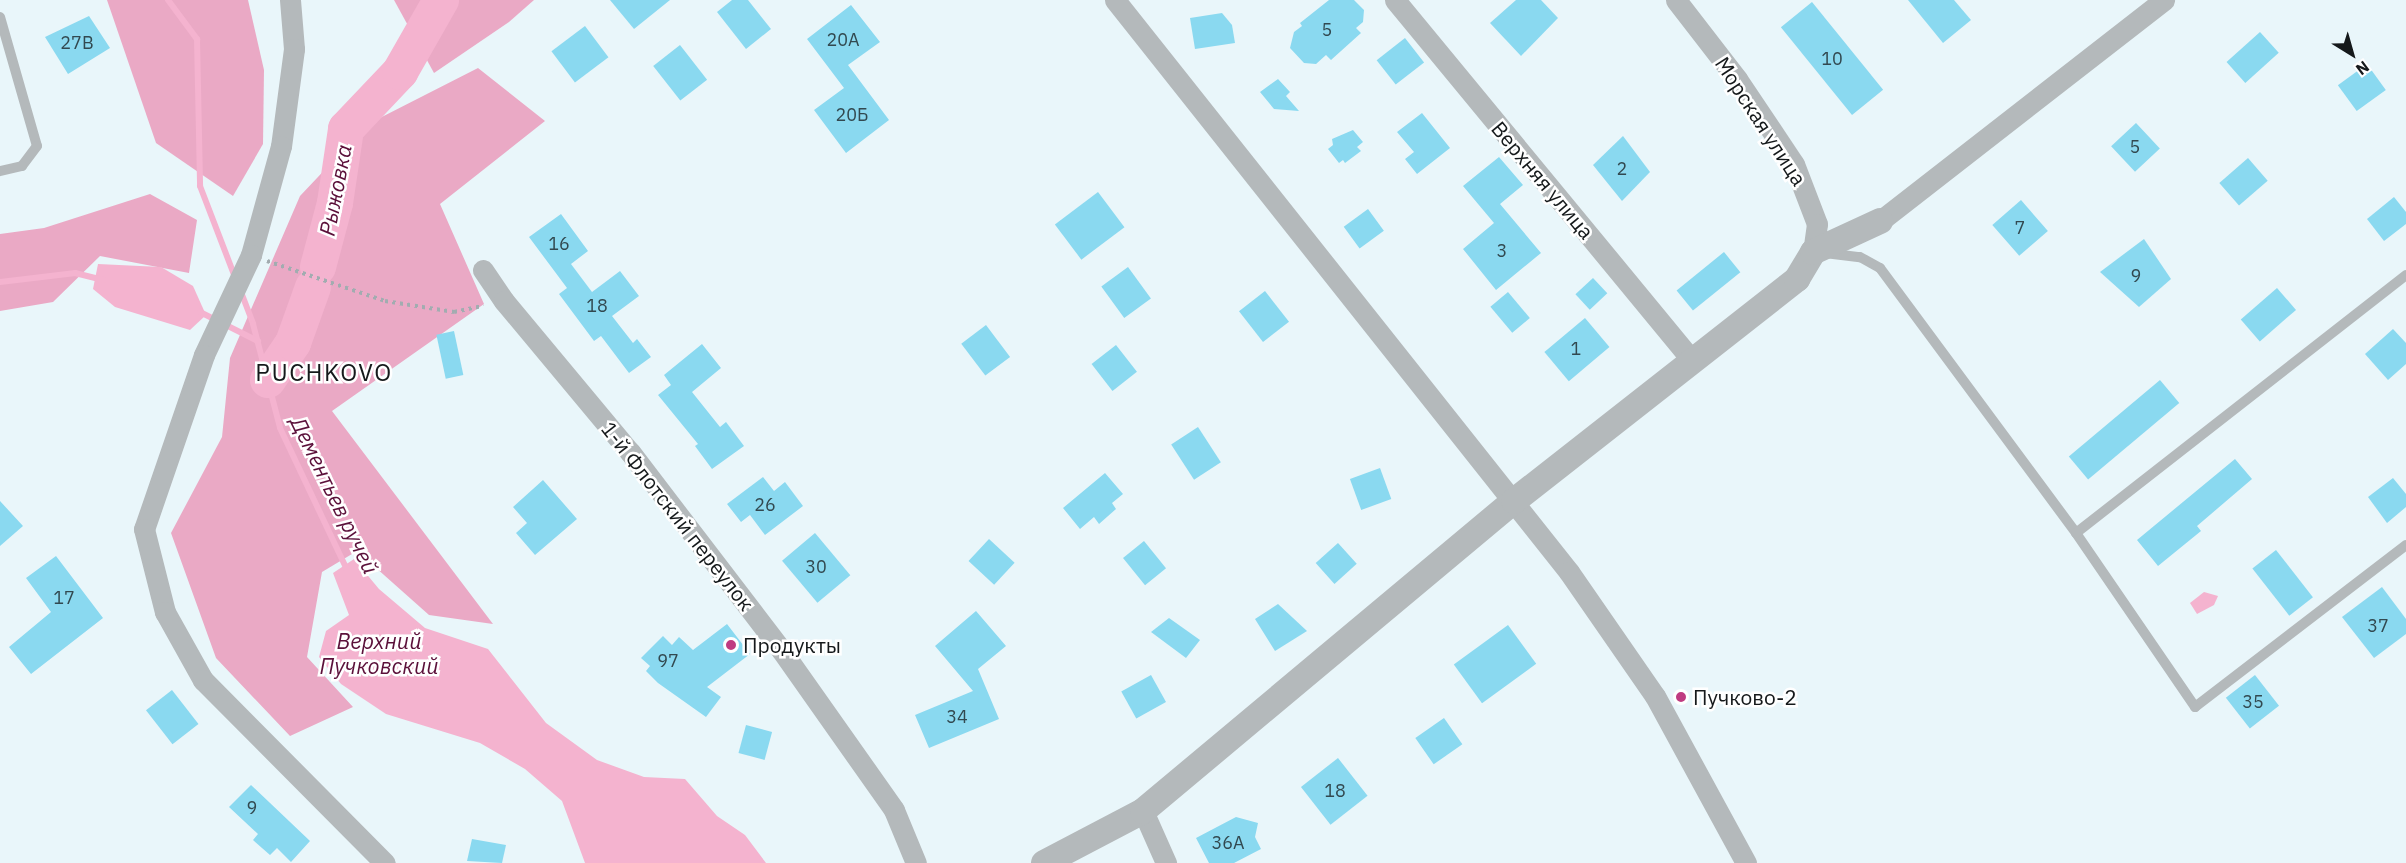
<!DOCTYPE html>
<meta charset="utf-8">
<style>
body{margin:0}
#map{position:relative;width:2406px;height:863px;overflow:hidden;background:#e9f6fa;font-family:"IBM Plex Sans",sans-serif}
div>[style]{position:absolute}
.forest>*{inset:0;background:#eaa9c5}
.water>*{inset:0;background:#f4b3cf}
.stream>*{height:6px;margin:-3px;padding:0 3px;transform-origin:3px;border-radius:3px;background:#f4b3cf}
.river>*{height:36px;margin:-18px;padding:0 18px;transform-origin:18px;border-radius:18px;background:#f4b3cf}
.building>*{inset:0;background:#8ad9f0;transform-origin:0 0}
.path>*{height:4px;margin-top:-2px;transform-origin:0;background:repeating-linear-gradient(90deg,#a2acb0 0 3px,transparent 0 7.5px)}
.service>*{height:10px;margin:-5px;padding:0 5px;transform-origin:5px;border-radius:5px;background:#b4b9bb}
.minor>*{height:21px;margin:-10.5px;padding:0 10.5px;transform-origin:10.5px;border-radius:10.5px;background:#b4b9bb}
.tertiary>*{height:26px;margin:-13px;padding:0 13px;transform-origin:13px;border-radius:13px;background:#b4b9bb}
.dots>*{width:16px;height:16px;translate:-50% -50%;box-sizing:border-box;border:3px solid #fff;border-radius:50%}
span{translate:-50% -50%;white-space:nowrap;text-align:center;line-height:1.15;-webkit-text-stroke:5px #fff;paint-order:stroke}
.number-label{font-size:18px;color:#324950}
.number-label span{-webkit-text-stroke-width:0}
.street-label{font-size:21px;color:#15191b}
.poi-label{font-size:21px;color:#15191b}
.left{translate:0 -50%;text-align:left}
.water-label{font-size:22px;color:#5b103a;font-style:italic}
.quarter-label{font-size:24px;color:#15191b;letter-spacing:1.5px}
.north{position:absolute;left:2322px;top:24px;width:60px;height:60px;-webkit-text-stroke:4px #fff;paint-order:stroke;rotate:143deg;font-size:16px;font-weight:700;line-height:24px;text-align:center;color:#15191b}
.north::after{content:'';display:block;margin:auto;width:21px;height:27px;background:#15191b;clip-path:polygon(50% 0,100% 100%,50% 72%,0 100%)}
</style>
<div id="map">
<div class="forest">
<i style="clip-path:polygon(107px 0,248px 0,264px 70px,263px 144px,233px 196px,156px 143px)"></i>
<i style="clip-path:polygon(394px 0,534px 0,509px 22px,434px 73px)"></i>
<i style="clip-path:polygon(478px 68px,545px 121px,440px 204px,484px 304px,332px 411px,493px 624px,429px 615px,357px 551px,322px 572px,307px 657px,353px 707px,290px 736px,216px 658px,171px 533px,222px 437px,230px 358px,300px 196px,368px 124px)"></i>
<i style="clip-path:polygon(150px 194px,197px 220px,189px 273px,100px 256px,53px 302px,0 311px,0 234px,44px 228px)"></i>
</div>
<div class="water">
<i style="clip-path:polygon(98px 264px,161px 267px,193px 286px,206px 315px,190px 330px,115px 307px,93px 289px)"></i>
<i style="clip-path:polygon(354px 559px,379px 589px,425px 628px,488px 649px,546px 723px,597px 760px,644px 777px,685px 779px,717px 816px,745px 835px,766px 863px,585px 863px,562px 801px,525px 769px,480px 743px,386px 714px,341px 684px,319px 657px,326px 631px,349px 615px,333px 573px)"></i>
<i style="clip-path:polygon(2204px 592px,2218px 596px,2214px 605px,2197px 614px,2190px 603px)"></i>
</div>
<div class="stream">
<i style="left:168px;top:0;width:49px;rotate:53.4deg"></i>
<i style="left:197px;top:39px;width:147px;rotate:88.8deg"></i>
<i style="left:200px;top:186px;width:97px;rotate:69deg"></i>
<i style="left:0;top:282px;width:76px;rotate:-6.8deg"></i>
<i style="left:75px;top:273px;width:29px;rotate:14deg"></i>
<i style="left:241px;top:292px;width:34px;rotate:69deg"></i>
<i style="left:253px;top:324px;width:107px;rotate:75.4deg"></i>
<i style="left:280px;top:428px;width:159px;rotate:64.7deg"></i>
<i style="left:200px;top:312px;width:65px;rotate:26.6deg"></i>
</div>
<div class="river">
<i style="left:318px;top:267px;width:66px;rotate:-75.1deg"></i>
<i style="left:335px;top:203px;width:75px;rotate:-81.5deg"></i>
<i style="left:346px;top:129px;width:79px;rotate:-46.5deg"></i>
<i style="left:400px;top:72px;width:83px;rotate:-60.3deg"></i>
<i style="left:268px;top:380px;width:45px;rotate:-56deg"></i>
<i style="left:293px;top:343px;width:59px;rotate:-70.3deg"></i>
</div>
<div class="building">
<i style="clip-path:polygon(610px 0,670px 0,634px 29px)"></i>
<i style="clip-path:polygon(732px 0,748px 0,771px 29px,746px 49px,717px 12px)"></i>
<i style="clip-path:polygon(1329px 0,1354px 0,1364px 10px,1363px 22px,1356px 28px,1361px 33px,1331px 60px,1326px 55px,1316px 64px,1304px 63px,1290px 48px,1294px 32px,1302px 26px,1300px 23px)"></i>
<i style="clip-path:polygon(1516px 0,1541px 0,1558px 18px,1521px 56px,1490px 23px)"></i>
<i style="clip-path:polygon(1908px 0,1954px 0,1971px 20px,1943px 43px)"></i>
<i style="left:1812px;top:2px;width:113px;height:40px;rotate:51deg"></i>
<i style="clip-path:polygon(851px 5px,880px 42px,848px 65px,889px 120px,846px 153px,814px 110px,844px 88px,807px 39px)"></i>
<i style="clip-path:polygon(1222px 13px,1232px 25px,1235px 43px,1195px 49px,1190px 18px)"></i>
<i style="clip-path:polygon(89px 16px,110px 48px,68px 74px,45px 37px)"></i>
<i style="left:585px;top:26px;width:39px;height:42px;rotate:53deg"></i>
<i style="left:2260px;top:32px;width:28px;height:45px;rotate:48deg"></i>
<i style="left:1405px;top:38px;width:31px;height:36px;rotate:52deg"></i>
<i style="left:680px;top:45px;width:44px;height:34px;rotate:52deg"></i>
<i style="left:2367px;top:64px;width:32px;height:36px;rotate:54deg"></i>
<i style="clip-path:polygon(1278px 79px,1290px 92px,1286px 96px,1299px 111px,1274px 109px,1260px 92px)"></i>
<i style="clip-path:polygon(1422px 113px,1450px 148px,1417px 174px,1405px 159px,1414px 152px,1397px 132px)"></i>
<i style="left:2136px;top:123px;width:35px;height:34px;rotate:47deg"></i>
<i style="clip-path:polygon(1353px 130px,1363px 142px,1357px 147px,1361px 151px,1345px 163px,1343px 160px,1339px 163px,1328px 149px,1333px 145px,1332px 139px)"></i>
<i style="clip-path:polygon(1623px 136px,1650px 172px,1622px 201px,1593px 165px)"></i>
<i style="clip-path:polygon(1499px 157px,1523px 185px,1500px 204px,1541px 253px,1496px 290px,1463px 249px,1494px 223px,1463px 186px)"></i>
<i style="left:2248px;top:158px;width:30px;height:38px;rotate:49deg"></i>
<i style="left:1098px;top:192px;width:44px;height:54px;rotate:53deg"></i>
<i style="clip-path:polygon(2394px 197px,2406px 212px,2406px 224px,2384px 241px,2367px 219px)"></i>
<i style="left:2021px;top:200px;width:41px;height:38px;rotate:49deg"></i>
<i style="left:1368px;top:209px;width:27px;height:30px;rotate:54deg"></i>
<i style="clip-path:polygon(561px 214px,588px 251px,571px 264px,592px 292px,620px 271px,639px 296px,612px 316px,633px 343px,637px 339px,651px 357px,629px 373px,601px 336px,594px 341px,559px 294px,567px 288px,529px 237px)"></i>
<i style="clip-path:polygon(2144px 239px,2171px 279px,2139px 307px,2100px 272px)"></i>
<i style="left:1724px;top:252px;width:26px;height:61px;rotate:51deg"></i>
<i style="left:1128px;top:267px;width:39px;height:33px;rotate:54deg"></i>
<i style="left:1593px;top:278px;width:21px;height:24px;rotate:47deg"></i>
<i style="left:2277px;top:288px;width:29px;height:48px;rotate:49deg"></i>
<i style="left:1265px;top:291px;width:39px;height:33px;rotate:52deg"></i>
<i style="left:1508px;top:292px;width:34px;height:23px;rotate:50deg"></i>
<i style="left:1585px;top:318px;width:38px;height:53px;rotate:50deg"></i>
<i style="left:986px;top:325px;width:40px;height:31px;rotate:53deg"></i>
<i style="clip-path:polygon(2393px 329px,2406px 343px,2406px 364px,2388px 380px,2365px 354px)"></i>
<i style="left:454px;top:331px;width:45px;height:18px;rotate:78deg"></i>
<i style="clip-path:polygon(702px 344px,721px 368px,692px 392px,720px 427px,726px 422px,744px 446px,712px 469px,695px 446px,698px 444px,658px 395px,671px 385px,664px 375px)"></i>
<i style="left:1116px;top:345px;width:34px;height:31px;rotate:52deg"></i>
<i style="left:2160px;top:380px;width:30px;height:119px;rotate:50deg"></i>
<i style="left:1198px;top:427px;width:42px;height:32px;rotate:57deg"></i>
<i style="clip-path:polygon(2235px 459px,2252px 479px,2197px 526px,2201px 531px,2158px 566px,2137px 540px)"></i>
<i style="left:1380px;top:468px;width:33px;height:32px;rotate:70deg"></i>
<i style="clip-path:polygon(1105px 473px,1123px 494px,1112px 503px,1116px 509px,1099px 524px,1094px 517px,1080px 529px,1063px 508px)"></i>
<i style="clip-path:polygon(763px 477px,774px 491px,785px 482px,803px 506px,765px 535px,750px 515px,741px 522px,727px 504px)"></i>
<i style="clip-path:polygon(2393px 478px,2406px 494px,2406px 507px,2387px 523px,2368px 497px)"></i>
<i style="clip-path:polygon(543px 480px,577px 519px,535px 555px,516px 533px,527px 523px,513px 507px)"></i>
<i style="clip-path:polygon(0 501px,23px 526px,0 546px)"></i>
<i style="left:815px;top:533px;width:55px;height:43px;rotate:50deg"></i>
<i style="left:989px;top:539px;width:35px;height:30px;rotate:43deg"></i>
<i style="left:1144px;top:541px;width:35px;height:27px;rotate:51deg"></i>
<i style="left:1338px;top:543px;width:28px;height:30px;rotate:48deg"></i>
<i style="left:2276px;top:550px;width:60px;height:30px;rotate:52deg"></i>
<i style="clip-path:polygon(56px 556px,103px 618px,31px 674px,9px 647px,51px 612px,26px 578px)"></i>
<i style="clip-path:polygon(2382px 587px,2406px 619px,2406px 634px,2374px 658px,2342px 617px)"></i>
<i style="clip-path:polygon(1278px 604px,1307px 631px,1275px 651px,1255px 619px)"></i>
<i style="clip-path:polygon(976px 611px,1006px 646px,978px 669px,999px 719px,929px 748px,915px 715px,973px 691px,935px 646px)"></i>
<i style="clip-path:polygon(1169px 618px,1200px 640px,1186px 658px,1151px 632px)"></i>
<i style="clip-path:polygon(727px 624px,750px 654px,707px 687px,721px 697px,706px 717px,658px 683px,646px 671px,650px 666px,641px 658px,663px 636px,672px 645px,679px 637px,693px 650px)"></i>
<i style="left:1508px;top:625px;width:48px;height:67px;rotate:54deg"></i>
<i style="left:1151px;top:675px;width:31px;height:34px;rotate:61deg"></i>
<i style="left:2255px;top:675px;width:39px;height:37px;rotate:52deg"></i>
<i style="left:172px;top:690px;width:43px;height:33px;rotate:52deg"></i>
<i style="left:1444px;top:718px;width:32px;height:35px;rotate:55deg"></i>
<i style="left:746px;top:725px;width:27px;height:29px;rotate:15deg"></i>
<i style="left:1338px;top:758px;width:48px;height:47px;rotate:52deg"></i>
<i style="clip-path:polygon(251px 785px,310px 841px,291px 862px,277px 848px,270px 855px,253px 840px,258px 834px,229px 807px)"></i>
<i style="clip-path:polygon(1236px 817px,1258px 823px,1255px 837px,1261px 849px,1234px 863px,1209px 863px,1196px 838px)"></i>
<i style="clip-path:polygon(472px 839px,506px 845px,502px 863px,467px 861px)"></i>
</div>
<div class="path">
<i style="left:267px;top:261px;width:125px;rotate:18.7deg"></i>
<i style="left:385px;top:301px;width:70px;rotate:9.1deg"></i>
<i style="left:454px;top:312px;width:30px;rotate:-12deg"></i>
</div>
<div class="service">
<i style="left:0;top:17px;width:134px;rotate:74deg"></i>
<i style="left:37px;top:146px;width:25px;rotate:127deg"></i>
<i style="left:22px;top:166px;width:23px;rotate:167deg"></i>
<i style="left:1825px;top:253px;width:35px;rotate:7deg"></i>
<i style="left:1860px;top:257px;width:23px;rotate:29deg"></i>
<i style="left:1880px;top:268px;width:330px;rotate:53.5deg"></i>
<i style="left:2076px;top:533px;width:211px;rotate:55.6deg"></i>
<i style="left:2195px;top:707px;width:266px;rotate:-37.5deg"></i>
<i style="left:2076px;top:533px;width:419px;rotate:-38deg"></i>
</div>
<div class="minor">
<i style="left:290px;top:0;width:49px;rotate:85.3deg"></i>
<i style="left:294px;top:49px;width:98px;rotate:97.6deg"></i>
<i style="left:281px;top:146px;width:113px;rotate:105.4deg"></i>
<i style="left:251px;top:255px;width:110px;rotate:115.2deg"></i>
<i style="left:204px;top:355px;width:184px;rotate:109deg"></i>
<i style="left:144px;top:529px;width:86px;rotate:75.8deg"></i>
<i style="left:165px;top:612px;width:78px;rotate:60.8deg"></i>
<i style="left:203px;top:680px;width:258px;rotate:45.2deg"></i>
<i style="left:1115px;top:0;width:730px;rotate:51.56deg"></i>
<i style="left:1569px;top:572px;width:151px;rotate:55.3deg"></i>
<i style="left:1655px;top:696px;width:190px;rotate:61.4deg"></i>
<i style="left:1395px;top:0;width:467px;rotate:50.5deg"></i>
<i style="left:1676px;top:0;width:100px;rotate:52.3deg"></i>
<i style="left:1737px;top:79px;width:102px;rotate:56.2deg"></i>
<i style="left:1794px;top:164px;width:64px;rotate:69deg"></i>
<i style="left:1817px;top:224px;width:28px;rotate:98deg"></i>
<i style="left:1880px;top:221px;width:360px;rotate:-37.9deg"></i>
<i style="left:483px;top:270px;width:37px;rotate:56deg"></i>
<i style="left:504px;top:301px;width:197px;rotate:50.2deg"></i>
<i style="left:630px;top:452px;width:250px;rotate:52.6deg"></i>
<i style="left:782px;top:651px;width:194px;rotate:54.8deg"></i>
<i style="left:894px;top:810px;width:57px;rotate:67.5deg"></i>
<i style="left:1143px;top:811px;width:57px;rotate:66.1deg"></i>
</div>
<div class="tertiary">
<i style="left:1044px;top:863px;width:112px;rotate:-27.7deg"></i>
<i style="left:1143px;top:811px;width:483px;rotate:-39.9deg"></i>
<i style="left:1514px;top:501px;width:360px;rotate:-38.1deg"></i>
<i style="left:1797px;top:279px;width:31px;rotate:-59deg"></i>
<i style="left:1813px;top:252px;width:74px;rotate:-24.8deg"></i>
</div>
<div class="dots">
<i style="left:731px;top:645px;background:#bf3b81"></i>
<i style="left:1681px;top:697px;background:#bf3b81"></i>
</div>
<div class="number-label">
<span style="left:1327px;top:30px">5</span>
<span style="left:843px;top:40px">20А</span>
<span style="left:77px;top:43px">27В</span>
<span style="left:1832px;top:59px">10</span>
<span style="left:852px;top:115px">20Б</span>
<span style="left:2135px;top:147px">5</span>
<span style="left:1622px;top:169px">2</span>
<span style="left:2020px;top:228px">7</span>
<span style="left:559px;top:244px">16</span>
<span style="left:1502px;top:251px">3</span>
<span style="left:2136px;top:276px">9</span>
<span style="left:597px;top:306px">18</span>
<span style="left:1576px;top:349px">1</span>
<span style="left:765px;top:505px">26</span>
<span style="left:816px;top:567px">30</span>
<span style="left:64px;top:598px">17</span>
<span style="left:2378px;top:626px">37</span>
<span style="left:668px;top:661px">97</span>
<span style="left:2253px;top:702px">35</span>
<span style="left:957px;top:717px">34</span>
<span style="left:1335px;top:791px">18</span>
<span style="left:252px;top:808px">9</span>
<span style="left:1228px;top:843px">36А</span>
</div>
<div class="street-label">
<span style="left:1761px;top:121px;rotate:57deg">Морская улица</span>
<span style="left:1543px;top:180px;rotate:50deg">Верхняя улица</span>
<span style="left:678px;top:516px;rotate:52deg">1-й Флотский переулок</span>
</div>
<div class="poi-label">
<span class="left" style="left:743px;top:645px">Продукты</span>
<span class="left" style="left:1693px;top:697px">Пучково-2</span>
</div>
<div class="water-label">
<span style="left:335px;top:190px;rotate:-79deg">Рыжовка</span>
<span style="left:335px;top:495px;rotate:64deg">Дементьев ручей</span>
<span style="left:379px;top:653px">Верхний<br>Пучковский</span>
</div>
<div class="quarter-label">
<span style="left:324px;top:373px">PUCHKOVO</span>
</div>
<div class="north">N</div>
</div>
